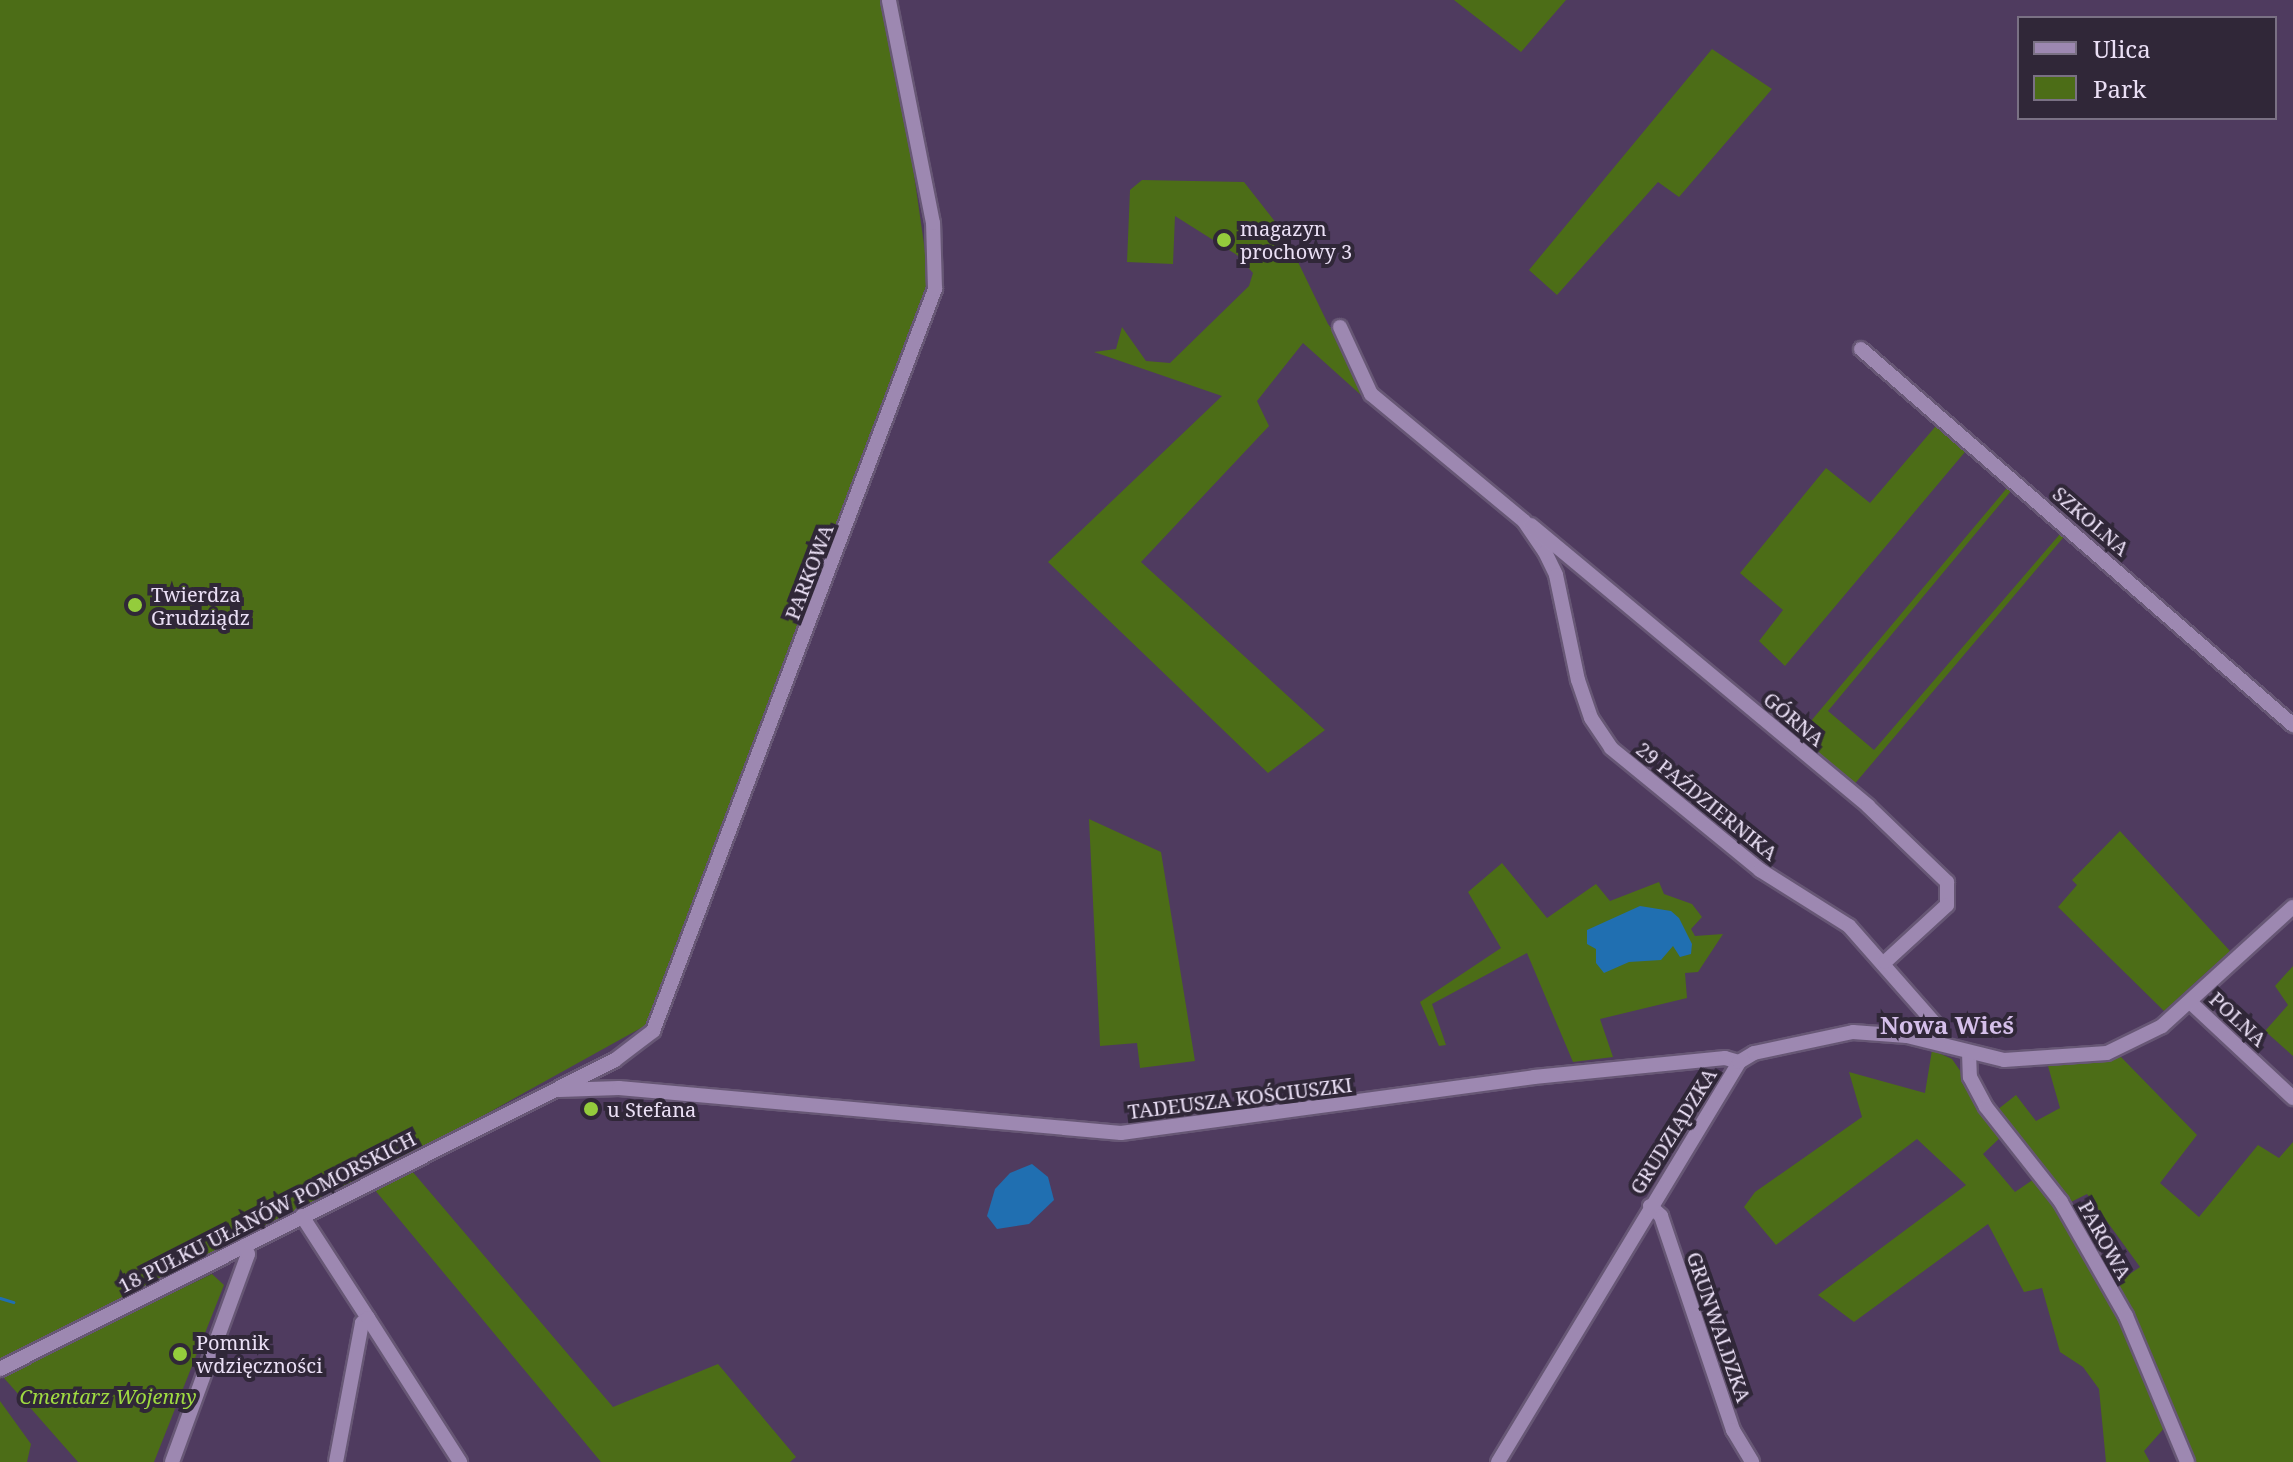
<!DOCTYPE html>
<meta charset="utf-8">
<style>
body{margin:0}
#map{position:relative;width:2293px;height:1462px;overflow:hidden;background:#4f3b5f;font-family:"Noto Serif",serif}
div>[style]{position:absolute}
.green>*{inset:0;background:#4c6d17}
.water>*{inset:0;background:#206fb1}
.stream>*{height:3px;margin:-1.5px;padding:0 1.5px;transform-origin:1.5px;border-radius:1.5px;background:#206fb1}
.roads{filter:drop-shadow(2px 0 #675775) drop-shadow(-2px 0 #675775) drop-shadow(0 2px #675775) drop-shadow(0 -2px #675775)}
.minor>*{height:14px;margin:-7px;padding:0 7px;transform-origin:7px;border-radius:7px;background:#9d88b1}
.dots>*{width:22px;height:22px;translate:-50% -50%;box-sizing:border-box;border:4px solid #302738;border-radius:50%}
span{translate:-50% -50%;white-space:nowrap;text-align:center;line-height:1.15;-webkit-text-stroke:8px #302738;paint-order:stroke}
.poi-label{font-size:20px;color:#eadff5}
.left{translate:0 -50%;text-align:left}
.street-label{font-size:20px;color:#eadff5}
.park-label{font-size:20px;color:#9fdb41;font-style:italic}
.quarter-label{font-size:24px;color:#d5bfea;font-weight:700}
.legend{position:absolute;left:2017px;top:16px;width:260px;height:104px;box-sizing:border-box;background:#302738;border:2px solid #7a7184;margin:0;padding:10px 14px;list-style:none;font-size:24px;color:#eadff5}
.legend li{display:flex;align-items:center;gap:16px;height:40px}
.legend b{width:40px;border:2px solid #7a7184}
</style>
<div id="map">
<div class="green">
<i style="clip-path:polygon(0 0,889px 0,930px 286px,650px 1023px,367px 1180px,0 1365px)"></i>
<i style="clip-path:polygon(1454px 0,1566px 0,1521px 52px)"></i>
<i style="clip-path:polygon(1712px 49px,1772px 89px,1679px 197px,1658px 182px,1557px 295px,1529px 270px)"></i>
<i style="clip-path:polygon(1142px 180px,1244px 182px,1284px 233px,1328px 324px,1391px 406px,1390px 421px,1303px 343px,1257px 401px,1269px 426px,1141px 562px,1325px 730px,1268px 773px,1048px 562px,1222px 396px,1094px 352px,1116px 349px,1122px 327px,1146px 361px,1170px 363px,1249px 286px,1253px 273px,1237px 255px,1175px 216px,1173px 264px,1127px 262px,1130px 190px)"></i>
<i style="clip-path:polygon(1941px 420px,1970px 446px,1785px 666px,1759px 641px,1783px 610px,1740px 573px,1826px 468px,1870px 503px)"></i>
<i style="clip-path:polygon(evenodd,2012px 482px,2068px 532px,1852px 787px,1795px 740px,2012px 482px,2011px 491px,2060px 534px,1874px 750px,1828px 711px,2011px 491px)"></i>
<i style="clip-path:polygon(1089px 819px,1161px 852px,1195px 1061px,1140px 1068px,1137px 1043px,1100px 1046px)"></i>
<i style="clip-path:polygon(2120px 831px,2230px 951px,2164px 1011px,2058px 907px,2077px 885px,2072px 880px)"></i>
<i style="clip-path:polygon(1502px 863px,1547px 918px,1596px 884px,1610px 901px,1659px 882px,1664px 894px,1692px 904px,1702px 917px,1691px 929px,1695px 936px,1723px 934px,1698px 972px,1685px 973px,1687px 998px,1600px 1019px,1613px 1057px,1573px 1062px,1527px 953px,1432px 1004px,1446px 1045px,1439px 1046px,1420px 1002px,1501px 948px,1468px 892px)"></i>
<i style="clip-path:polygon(2293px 966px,2293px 1056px,2265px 1031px,2288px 1005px,2275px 986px)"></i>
<i style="clip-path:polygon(evenodd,1932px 1050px,1952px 1059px,2004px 1134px,1983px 1154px,2015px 1192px,2044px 1172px,1997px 1110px,2016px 1095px,2036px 1121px,2060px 1108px,2048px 1066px,2121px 1057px,2197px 1135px,2160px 1183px,2199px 1217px,2258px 1145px,2279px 1158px,2293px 1142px,2293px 1462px,2194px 1462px,2174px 1417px,2144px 1451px,2150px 1462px,2106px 1462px,2099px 1389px,2083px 1367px,2060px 1352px,2042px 1288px,2024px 1292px,1988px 1224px,1854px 1322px,1818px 1295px,1966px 1185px,1917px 1139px,1776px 1245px,1744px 1207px,1755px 1192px,1862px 1117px,1849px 1072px,1925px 1093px,1932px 1050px,2087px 1194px,2140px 1267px,2112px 1286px,2067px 1204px,2087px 1194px)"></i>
<i style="clip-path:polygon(412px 1171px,613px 1407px,718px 1364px,796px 1457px,790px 1462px,601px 1462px,374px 1189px)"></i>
<i style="clip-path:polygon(212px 1274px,224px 1285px,154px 1462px,78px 1462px,4px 1378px,5px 1373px)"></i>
<i style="clip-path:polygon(0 1401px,31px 1444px,27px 1462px,0 1462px)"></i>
</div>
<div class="water">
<i style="clip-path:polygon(1640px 906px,1671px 911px,1679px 918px,1692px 944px,1691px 954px,1680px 957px,1673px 946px,1661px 960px,1629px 962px,1604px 973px,1596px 963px,1596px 949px,1587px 944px,1587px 930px)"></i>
<i style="clip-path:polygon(1032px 1164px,1048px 1177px,1054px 1200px,1029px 1224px,997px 1229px,987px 1216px,995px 1189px,1010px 1173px)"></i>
</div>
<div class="stream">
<i style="left:0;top:1298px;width:14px;rotate:17deg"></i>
</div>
<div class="roads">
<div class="minor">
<i style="left:1340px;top:327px;width:74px;rotate:65.2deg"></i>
<i style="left:1371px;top:394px;width:199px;rotate:39.7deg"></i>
<i style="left:1524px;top:521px;width:37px;rotate:56deg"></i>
<i style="left:1545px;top:552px;width:25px;rotate:64deg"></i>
<i style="left:1556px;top:575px;width:107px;rotate:78.2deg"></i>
<i style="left:1578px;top:680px;width:40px;rotate:71.1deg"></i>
<i style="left:1591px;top:718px;width:36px;rotate:56deg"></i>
<i style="left:1611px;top:748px;width:193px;rotate:39.3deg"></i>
<i style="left:1760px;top:870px;width:105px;rotate:32.2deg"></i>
<i style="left:1849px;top:926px;width:135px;rotate:48.6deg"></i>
<i style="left:1938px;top:1027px;width:15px;rotate:90deg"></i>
<i style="left:1861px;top:349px;width:573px;rotate:41.04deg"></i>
<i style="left:1531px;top:525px;width:439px;rotate:39.8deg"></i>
<i style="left:1868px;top:806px;width:110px;rotate:43.9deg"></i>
<i style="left:1947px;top:882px;width:23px;rotate:90deg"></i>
<i style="left:1947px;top:905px;width:84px;rotate:137.4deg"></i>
<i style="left:2190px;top:1002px;width:141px;rotate:43deg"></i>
<i style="left:1969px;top:1052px;width:25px;rotate:88deg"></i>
<i style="left:1970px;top:1077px;width:34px;rotate:62deg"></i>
<i style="left:1986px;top:1107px;width:121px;rotate:51.7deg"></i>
<i style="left:2061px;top:1202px;width:131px;rotate:60.3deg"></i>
<i style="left:2126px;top:1316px;width:158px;rotate:67.3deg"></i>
<i style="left:559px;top:1090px;width:60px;rotate:-1.9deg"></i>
<i style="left:619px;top:1088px;width:504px;rotate:5.12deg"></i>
<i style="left:1121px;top:1133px;width:417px;rotate:-7.7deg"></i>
<i style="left:1534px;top:1077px;width:192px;rotate:-5.7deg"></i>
<i style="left:1725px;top:1058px;width:15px;rotate:16deg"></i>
<i style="left:1650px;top:1206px;width:15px;rotate:42deg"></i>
<i style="left:1661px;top:1216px;width:226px;rotate:71.4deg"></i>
<i style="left:1733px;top:1430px;width:37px;rotate:59deg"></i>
<i style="left:302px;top:1216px;width:121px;rotate:57.1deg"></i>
<i style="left:368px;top:1318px;width:8px;rotate:140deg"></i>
<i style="left:362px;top:1323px;width:141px;rotate:100.6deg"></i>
<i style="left:368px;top:1318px;width:171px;rotate:57.4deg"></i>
<i style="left:0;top:1369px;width:688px;rotate:-26.68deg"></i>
<i style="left:615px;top:1060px;width:48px;rotate:-37.3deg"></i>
<i style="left:653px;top:1031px;width:794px;rotate:-69.19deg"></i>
<i style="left:935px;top:289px;width:66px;rotate:-91.7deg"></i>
<i style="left:933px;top:223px;width:227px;rotate:-101.2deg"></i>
<i style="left:172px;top:1462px;width:221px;rotate:-69.9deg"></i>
<i style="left:248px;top:1254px;width:9px;rotate:-111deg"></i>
<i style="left:1498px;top:1462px;width:467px;rotate:-58.9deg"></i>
<i style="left:1739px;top:1062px;width:17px;rotate:-31deg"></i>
<i style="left:1754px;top:1053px;width:101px;rotate:-12deg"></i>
<i style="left:1853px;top:1032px;width:54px;rotate:4.2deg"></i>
<i style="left:1907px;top:1036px;width:100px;rotate:13.9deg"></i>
<i style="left:2004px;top:1060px;width:103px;rotate:-3.9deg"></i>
<i style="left:2107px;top:1053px;width:61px;rotate:-26.1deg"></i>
<i style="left:2162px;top:1026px;width:177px;rotate:-42.3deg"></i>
</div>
</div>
<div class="dots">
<i style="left:1224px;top:240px;background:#94cc3c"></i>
<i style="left:135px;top:605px;background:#94cc3c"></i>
<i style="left:591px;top:1109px;background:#94cc3c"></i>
<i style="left:180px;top:1354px;background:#94cc3c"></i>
</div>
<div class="poi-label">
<span class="left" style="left:1240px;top:240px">magazyn<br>prochowy 3</span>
<span class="left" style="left:151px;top:606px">Twierdza<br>Grudziądz</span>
<span class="left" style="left:607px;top:1109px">u Stefana</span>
<span class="left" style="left:196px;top:1354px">Pomnik<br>wdzięczności</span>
</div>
<div class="street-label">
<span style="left:2091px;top:521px;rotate:41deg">SZKOLNA</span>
<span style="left:809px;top:572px;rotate:-69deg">PARKOWA</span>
<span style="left:1794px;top:719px;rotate:40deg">GÓRNA</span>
<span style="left:1707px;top:801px;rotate:39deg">29 PAŹDZIERNIKA</span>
<span style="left:2238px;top:1019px;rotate:43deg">POLNA</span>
<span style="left:1240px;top:1098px;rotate:-7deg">TADEUSZA KOŚCIUSZKI</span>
<span style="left:1673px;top:1131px;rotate:-58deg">GRUDZIĄDZKA</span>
<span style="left:267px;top:1212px;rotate:-27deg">18 PUŁKU UŁANÓW POMORSKICH</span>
<span style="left:2105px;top:1240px;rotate:61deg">PAROWA</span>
<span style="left:1719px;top:1327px;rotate:71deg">GRUNWALDZKA</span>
</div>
<div class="park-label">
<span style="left:108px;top:1396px">Cmentarz Wojenny</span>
</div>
<div class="quarter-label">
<span style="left:1947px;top:1025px">Nowa Wieś</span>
</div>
<ul class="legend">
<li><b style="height:10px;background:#9d88b1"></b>Ulica</li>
<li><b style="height:22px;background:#4c6d17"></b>Park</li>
</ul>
</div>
